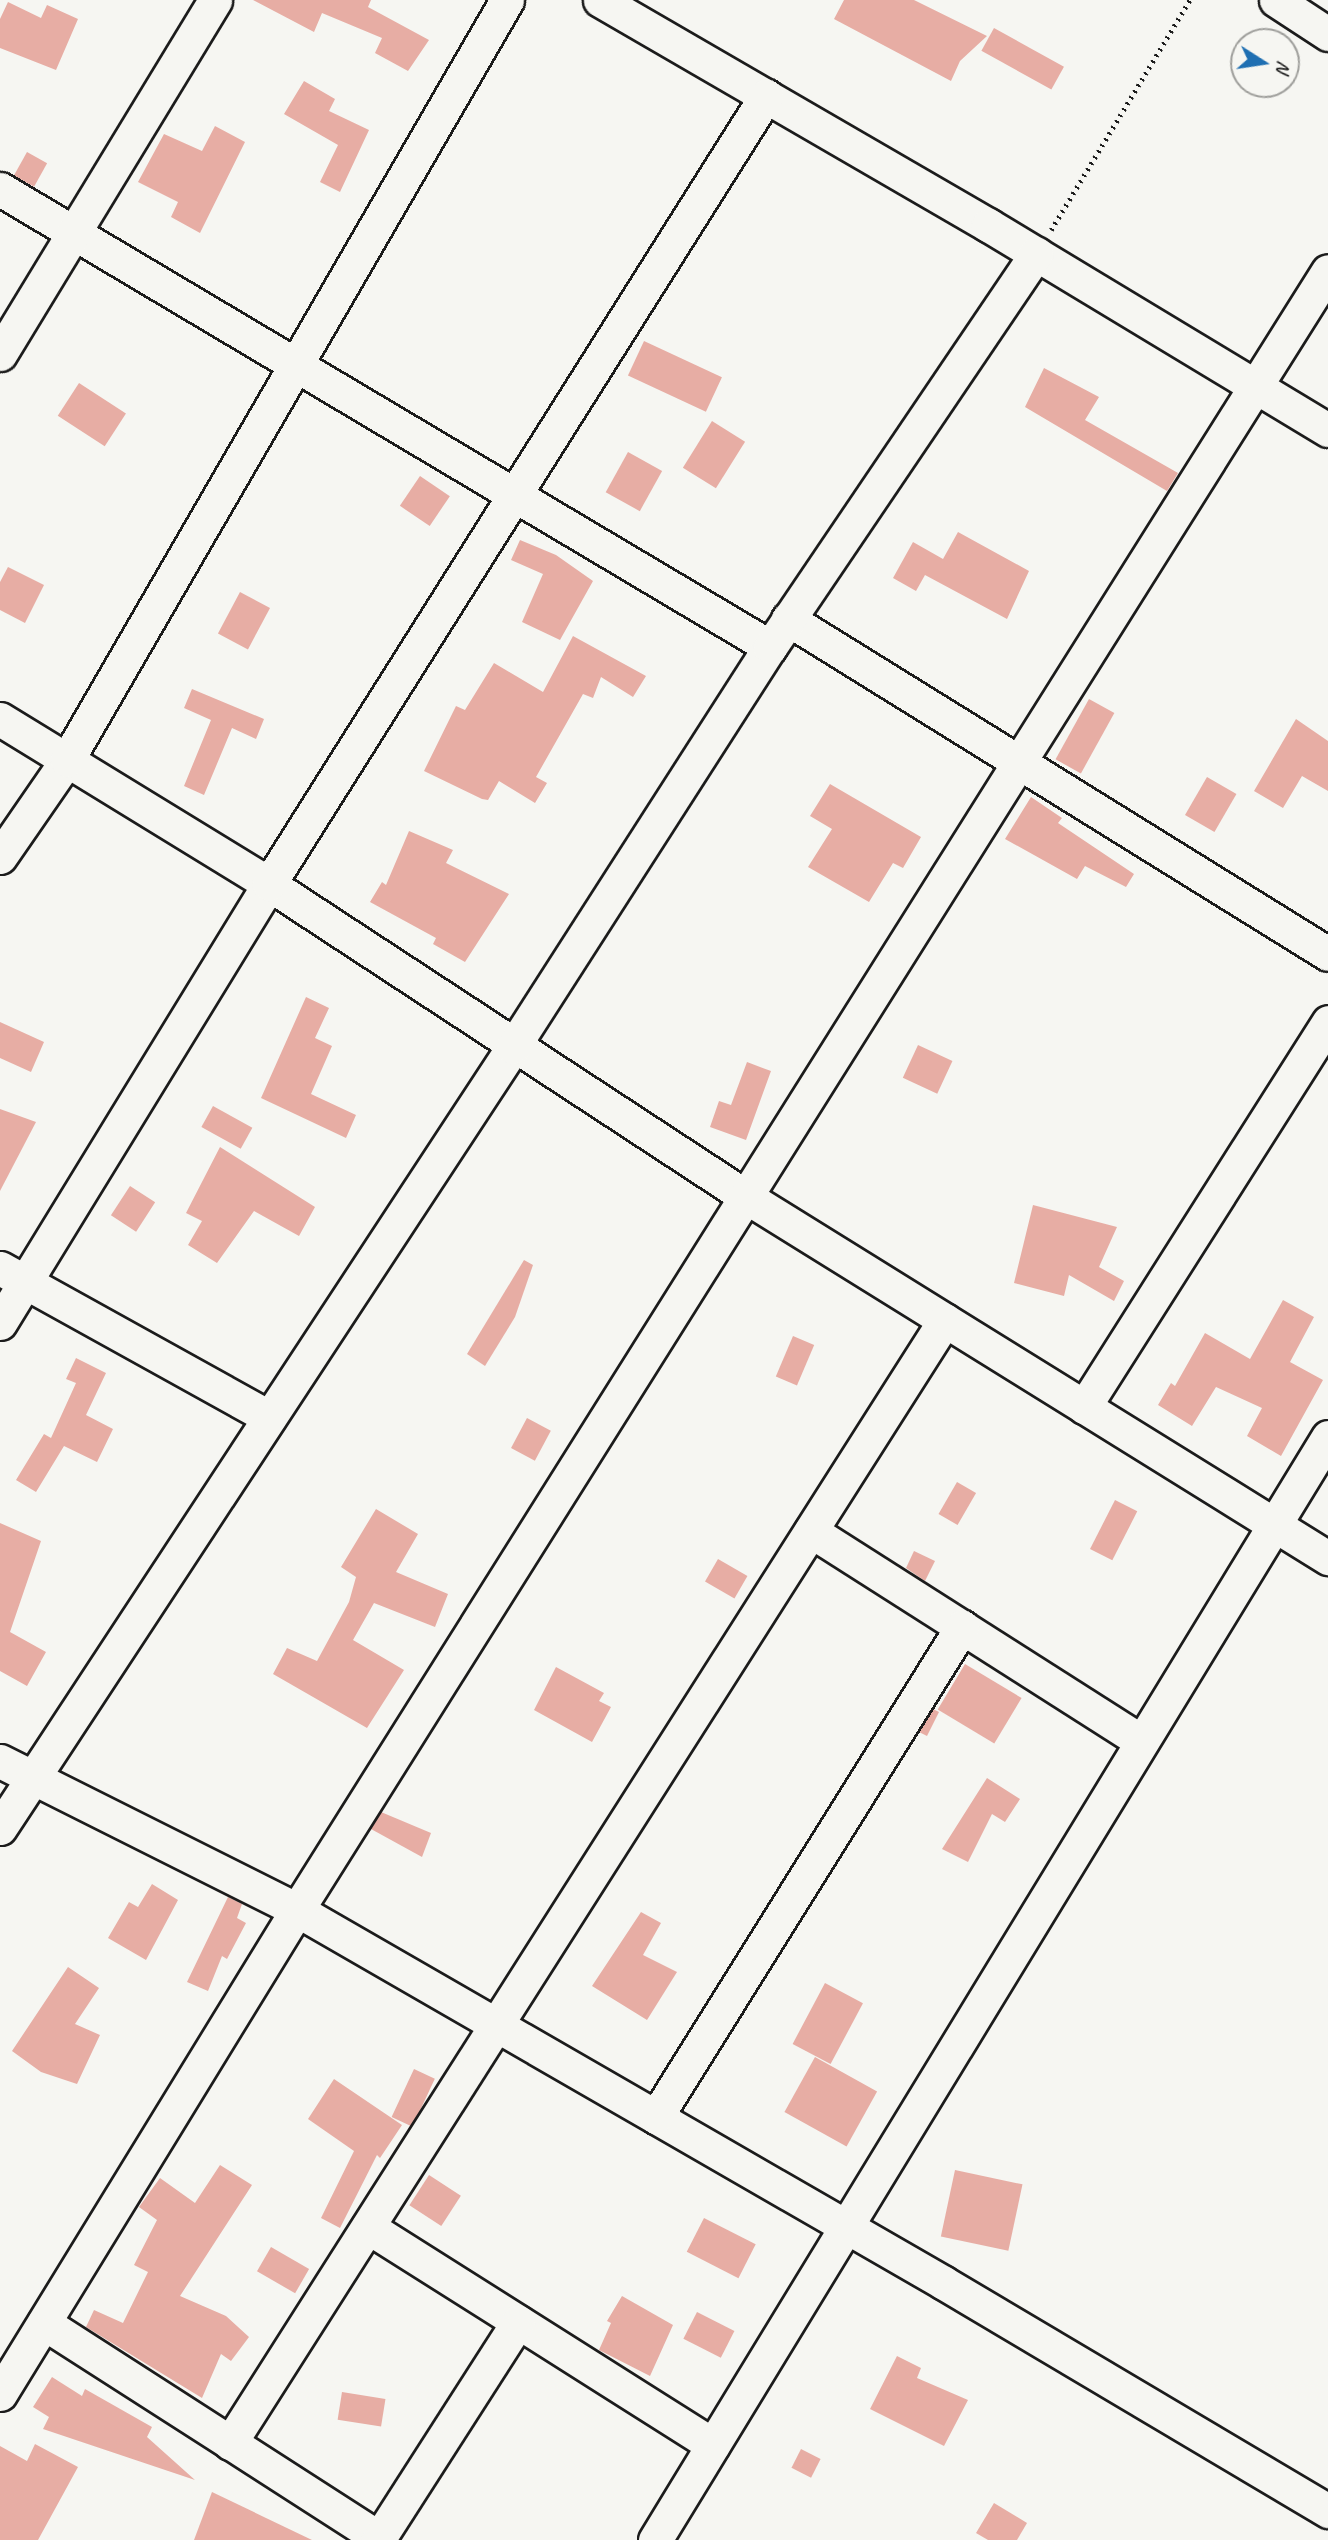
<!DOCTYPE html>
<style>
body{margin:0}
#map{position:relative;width:1328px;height:2540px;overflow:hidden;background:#f6f6f2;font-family:Caveat,sans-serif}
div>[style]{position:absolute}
.building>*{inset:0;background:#e7ada4;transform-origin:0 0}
.path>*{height:4.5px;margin-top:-2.25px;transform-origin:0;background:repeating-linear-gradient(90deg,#1c1c1c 0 2px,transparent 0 7px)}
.roads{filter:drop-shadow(2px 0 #1c1c1c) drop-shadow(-2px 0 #1c1c1c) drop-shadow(0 2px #1c1c1c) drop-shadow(0 -2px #1c1c1c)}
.street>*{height:33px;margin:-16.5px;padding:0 16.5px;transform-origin:16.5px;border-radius:16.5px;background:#f6f6f2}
span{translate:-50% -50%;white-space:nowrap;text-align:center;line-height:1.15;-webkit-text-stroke:5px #f6f6f2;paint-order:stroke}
.north{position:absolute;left:1230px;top:28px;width:70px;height:70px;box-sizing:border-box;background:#f6f6f2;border:2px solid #9f9f9c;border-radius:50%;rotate:102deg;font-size:19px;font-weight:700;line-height:28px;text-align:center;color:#1c1c1c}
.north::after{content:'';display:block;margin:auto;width:24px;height:32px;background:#1f6fb2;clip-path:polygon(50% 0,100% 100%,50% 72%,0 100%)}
</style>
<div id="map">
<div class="building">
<i style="clip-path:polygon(253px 0,371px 0,368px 7px,429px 40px,408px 71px,375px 53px,382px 38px,322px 13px,314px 32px)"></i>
<i style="clip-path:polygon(844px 0,914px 0,987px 36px,960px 61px,951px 81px,834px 19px)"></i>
<i style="clip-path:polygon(8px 2px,41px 18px,47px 5px,78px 19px,56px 70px,0 48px,0 19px)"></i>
<i style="left:994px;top:28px;width:80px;height:26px;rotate:29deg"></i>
<i style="clip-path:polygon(304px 81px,335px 99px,329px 111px,369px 130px,340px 192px,320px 182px,338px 145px,284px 114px)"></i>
<i style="clip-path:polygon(215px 126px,245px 142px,200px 233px,171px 217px,178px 202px,138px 182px,164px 134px,202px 151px)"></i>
<i style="left:27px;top:152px;width:23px;height:27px;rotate:29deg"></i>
<i style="left:644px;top:341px;width:86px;height:38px;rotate:25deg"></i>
<i style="clip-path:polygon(1044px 368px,1099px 397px,1085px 420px,1178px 473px,1167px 491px,1025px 407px)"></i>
<i style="left:79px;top:383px;width:56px;height:39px;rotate:33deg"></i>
<i style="left:712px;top:421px;width:39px;height:55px;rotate:32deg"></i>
<i style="left:628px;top:452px;width:39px;height:46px;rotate:29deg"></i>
<i style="left:420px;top:476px;width:36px;height:36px;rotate:34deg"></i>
<i style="clip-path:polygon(958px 532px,1029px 571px,1007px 619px,925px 575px,916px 591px,893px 578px,913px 542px,943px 559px)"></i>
<i style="clip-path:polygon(520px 540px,556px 555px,593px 581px,560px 640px,522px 622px,543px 574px,511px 560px)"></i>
<i style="clip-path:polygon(8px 567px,44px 585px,25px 623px,0 610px,0 582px)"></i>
<i style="left:240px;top:592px;width:34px;height:47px;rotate:28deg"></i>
<i style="clip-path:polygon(573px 636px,646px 676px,633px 697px,601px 677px,593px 698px,583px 694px,536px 777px,547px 783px,535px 803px,499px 781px,488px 800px,482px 799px,424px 771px,456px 706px,465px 710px,494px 663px,543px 692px)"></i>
<i style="clip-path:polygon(192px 689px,264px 719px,256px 739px,232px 728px,204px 795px,184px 786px,211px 720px,184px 708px)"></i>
<i style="left:1089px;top:699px;width:29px;height:69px;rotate:29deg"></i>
<i style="clip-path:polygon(1296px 719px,1328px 741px,1328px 791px,1302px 776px,1283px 808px,1254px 791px)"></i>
<i style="left:1207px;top:777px;width:34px;height:44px;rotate:30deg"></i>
<i style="clip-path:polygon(830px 784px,921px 837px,903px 868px,893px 863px,869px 902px,808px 867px,832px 829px,810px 816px)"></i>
<i style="clip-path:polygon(1031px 797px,1062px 818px,1058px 823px,1134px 874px,1126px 887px,1085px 866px,1077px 879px,1005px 839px)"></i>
<i style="clip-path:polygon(409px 831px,453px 850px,446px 863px,509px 894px,465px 962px,433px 944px,436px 938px,370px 902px,382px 882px,386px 885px)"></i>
<i style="clip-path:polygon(306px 997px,329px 1008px,315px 1038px,332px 1046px,311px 1094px,356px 1115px,346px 1138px,261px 1098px)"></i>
<i style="clip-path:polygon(0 1022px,44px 1042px,31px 1072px,0 1058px)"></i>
<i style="left:918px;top:1045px;width:38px;height:36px;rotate:25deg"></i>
<i style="clip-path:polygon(747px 1062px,771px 1071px,746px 1140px,710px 1127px,719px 1101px,731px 1105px)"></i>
<i style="left:213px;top:1106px;width:45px;height:24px;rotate:29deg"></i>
<i style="clip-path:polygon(0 1109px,36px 1122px,0 1191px)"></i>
<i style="clip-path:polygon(220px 1147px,315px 1207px,299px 1236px,254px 1211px,217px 1263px,188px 1245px,202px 1221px,186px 1213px)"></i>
<i style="left:130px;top:1186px;width:30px;height:35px;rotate:33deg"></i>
<i style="clip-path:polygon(1033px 1205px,1117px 1227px,1099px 1267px,1124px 1281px,1114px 1301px,1069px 1275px,1064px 1296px,1014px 1283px)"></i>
<i style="clip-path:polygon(524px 1260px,533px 1265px,515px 1317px,485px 1366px,467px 1354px)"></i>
<i style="clip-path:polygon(1283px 1300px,1314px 1317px,1290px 1362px,1323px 1380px,1281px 1456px,1247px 1436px,1262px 1408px,1216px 1387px,1192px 1426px,1158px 1405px,1171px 1383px,1175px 1386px,1205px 1333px,1250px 1359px)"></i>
<i style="left:793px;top:1336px;width:23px;height:44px;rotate:23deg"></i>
<i style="clip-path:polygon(76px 1358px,106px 1373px,86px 1415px,113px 1429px,97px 1462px,64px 1446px,36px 1492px,16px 1480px,44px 1434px,51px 1438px,76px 1383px,66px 1379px)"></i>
<i style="left:527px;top:1418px;width:27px;height:34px;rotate:28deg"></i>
<i style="left:957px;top:1482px;width:22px;height:37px;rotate:30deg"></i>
<i style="left:1115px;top:1500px;width:25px;height:55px;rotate:27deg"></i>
<i style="clip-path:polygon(376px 1509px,418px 1534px,396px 1572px,448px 1594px,435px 1627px,374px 1603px,353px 1640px,404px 1670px,367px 1728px,273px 1674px,287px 1648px,317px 1661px,349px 1602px,356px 1577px,341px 1567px)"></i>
<i style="clip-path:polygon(0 1523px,41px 1541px,10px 1632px,46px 1652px,27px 1686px,0 1671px)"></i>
<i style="clip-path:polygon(914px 1551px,935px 1561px,925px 1581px,906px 1568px)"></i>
<i style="left:718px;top:1559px;width:34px;height:26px;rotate:30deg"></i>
<i style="left:965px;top:1664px;width:66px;height:53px;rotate:31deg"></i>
<i style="clip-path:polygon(556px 1667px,604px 1693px,599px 1701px,611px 1707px,592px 1742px,534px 1710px)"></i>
<i style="clip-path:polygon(933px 1709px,939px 1712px,927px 1736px,919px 1732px)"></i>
<i style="clip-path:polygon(987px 1778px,1020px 1799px,1005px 1822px,992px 1814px,968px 1862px,942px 1849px)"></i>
<i style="clip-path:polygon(381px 1812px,431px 1833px,422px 1857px,371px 1829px)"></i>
<i style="clip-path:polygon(152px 1884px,178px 1900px,146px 1960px,108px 1938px,129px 1902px,138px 1907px)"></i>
<i style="clip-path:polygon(228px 1897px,242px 1904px,237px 1918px,246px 1923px,227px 1959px,222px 1956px,208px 1991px,187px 1982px)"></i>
<i style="clip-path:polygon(641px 1912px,661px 1923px,643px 1955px,677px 1972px,647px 2020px,592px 1986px)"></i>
<i style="clip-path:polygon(68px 1967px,99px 1988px,75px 2024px,100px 2035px,77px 2084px,41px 2072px,12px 2051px)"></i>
<i style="left:825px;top:1983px;width:43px;height:69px;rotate:28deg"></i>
<i style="left:815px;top:2057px;width:71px;height:63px;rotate:29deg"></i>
<i style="left:414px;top:2069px;width:23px;height:53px;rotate:25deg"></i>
<i style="clip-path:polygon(334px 2079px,402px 2125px,380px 2158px,377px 2155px,340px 2228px,321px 2218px,354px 2151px,308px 2119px)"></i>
<i style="clip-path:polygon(220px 2165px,252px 2185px,180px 2296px,226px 2316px,249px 2337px,231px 2361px,221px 2354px,202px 2398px,86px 2327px,94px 2310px,123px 2323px,148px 2272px,134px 2265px,157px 2220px,139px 2207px,160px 2178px,195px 2203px)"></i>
<i style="left:955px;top:2170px;width:69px;height:68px;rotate:12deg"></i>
<i style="left:429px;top:2175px;width:38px;height:36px;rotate:33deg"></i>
<i style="left:704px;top:2218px;width:58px;height:38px;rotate:27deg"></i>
<i style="left:271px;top:2247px;width:44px;height:28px;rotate:30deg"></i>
<i style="clip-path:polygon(622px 2296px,673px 2325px,650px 2376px,599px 2350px,611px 2323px,607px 2321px)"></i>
<i style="left:697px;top:2312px;width:42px;height:30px;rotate:27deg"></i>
<i style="clip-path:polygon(897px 2356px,921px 2368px,917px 2378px,968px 2400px,944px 2446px,870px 2409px)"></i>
<i style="clip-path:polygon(52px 2377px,82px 2396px,85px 2389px,152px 2427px,147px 2437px,195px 2480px,43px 2429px,49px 2417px,33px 2407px)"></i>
<i style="left:342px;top:2392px;width:44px;height:28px;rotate:9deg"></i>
<i style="clip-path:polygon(35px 2444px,78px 2467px,38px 2540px,0 2540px,0 2446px,27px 2461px)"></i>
<i style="left:801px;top:2449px;width:22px;height:21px;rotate:27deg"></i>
<i style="clip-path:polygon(212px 2492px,312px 2540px,194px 2540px)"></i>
<i style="clip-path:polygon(994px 2503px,1027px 2523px,1017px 2540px,988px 2540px,976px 2533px)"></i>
</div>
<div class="path">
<i style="left:1051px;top:230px;width:269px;rotate:-58.9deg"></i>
</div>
<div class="roads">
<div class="street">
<i style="left:600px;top:0;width:449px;rotate:30.1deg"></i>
<i style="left:988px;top:225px;width:397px;rotate:31.1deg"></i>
<i style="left:1276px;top:0;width:62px;rotate:33.2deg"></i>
<i style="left:0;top:189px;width:896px;rotate:30.74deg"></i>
<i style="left:0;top:354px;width:414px;rotate:-58.7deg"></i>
<i style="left:788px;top:619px;width:635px;rotate:31.81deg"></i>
<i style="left:0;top:719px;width:316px;rotate:31.5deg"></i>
<i style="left:269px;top:884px;width:573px;rotate:33.25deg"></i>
<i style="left:748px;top:1198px;width:683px;rotate:31.83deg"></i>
<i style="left:0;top:857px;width:118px;rotate:-55.4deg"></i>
<i style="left:67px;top:760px;width:878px;rotate:-59.93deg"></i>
<i style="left:0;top:1268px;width:308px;rotate:29deg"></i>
<i style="left:0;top:1323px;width:515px;rotate:-58.5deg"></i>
<i style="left:269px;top:884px;width:932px;rotate:-57.76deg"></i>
<i style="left:1084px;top:1407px;width:456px;rotate:-57.6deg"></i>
<i style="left:811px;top:1531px;width:391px;rotate:32.5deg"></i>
<i style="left:0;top:1761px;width:332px;rotate:26.6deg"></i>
<i style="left:297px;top:1910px;width:747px;rotate:29.96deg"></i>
<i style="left:944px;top:2283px;width:447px;rotate:30.7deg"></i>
<i style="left:0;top:1828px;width:934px;rotate:-56.7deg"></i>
<i style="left:513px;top:1047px;width:475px;rotate:-57.3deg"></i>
<i style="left:770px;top:647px;width:475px;rotate:-55.9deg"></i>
<i style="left:656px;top:2117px;width:578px;rotate:-58.02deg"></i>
<i style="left:368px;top:2227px;width:408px;rotate:32.3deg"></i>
<i style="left:44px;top:2323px;width:398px;rotate:32.7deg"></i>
<i style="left:0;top:2394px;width:568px;rotate:-58.47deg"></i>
<i style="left:297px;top:1910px;width:1936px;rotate:-57.83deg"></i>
<i style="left:230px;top:2443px;width:1331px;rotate:-57.52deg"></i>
<i style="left:378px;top:2540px;width:259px;rotate:-57.3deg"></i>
<i style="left:655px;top:2540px;width:1292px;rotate:-58.61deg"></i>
</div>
</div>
<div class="north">N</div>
</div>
